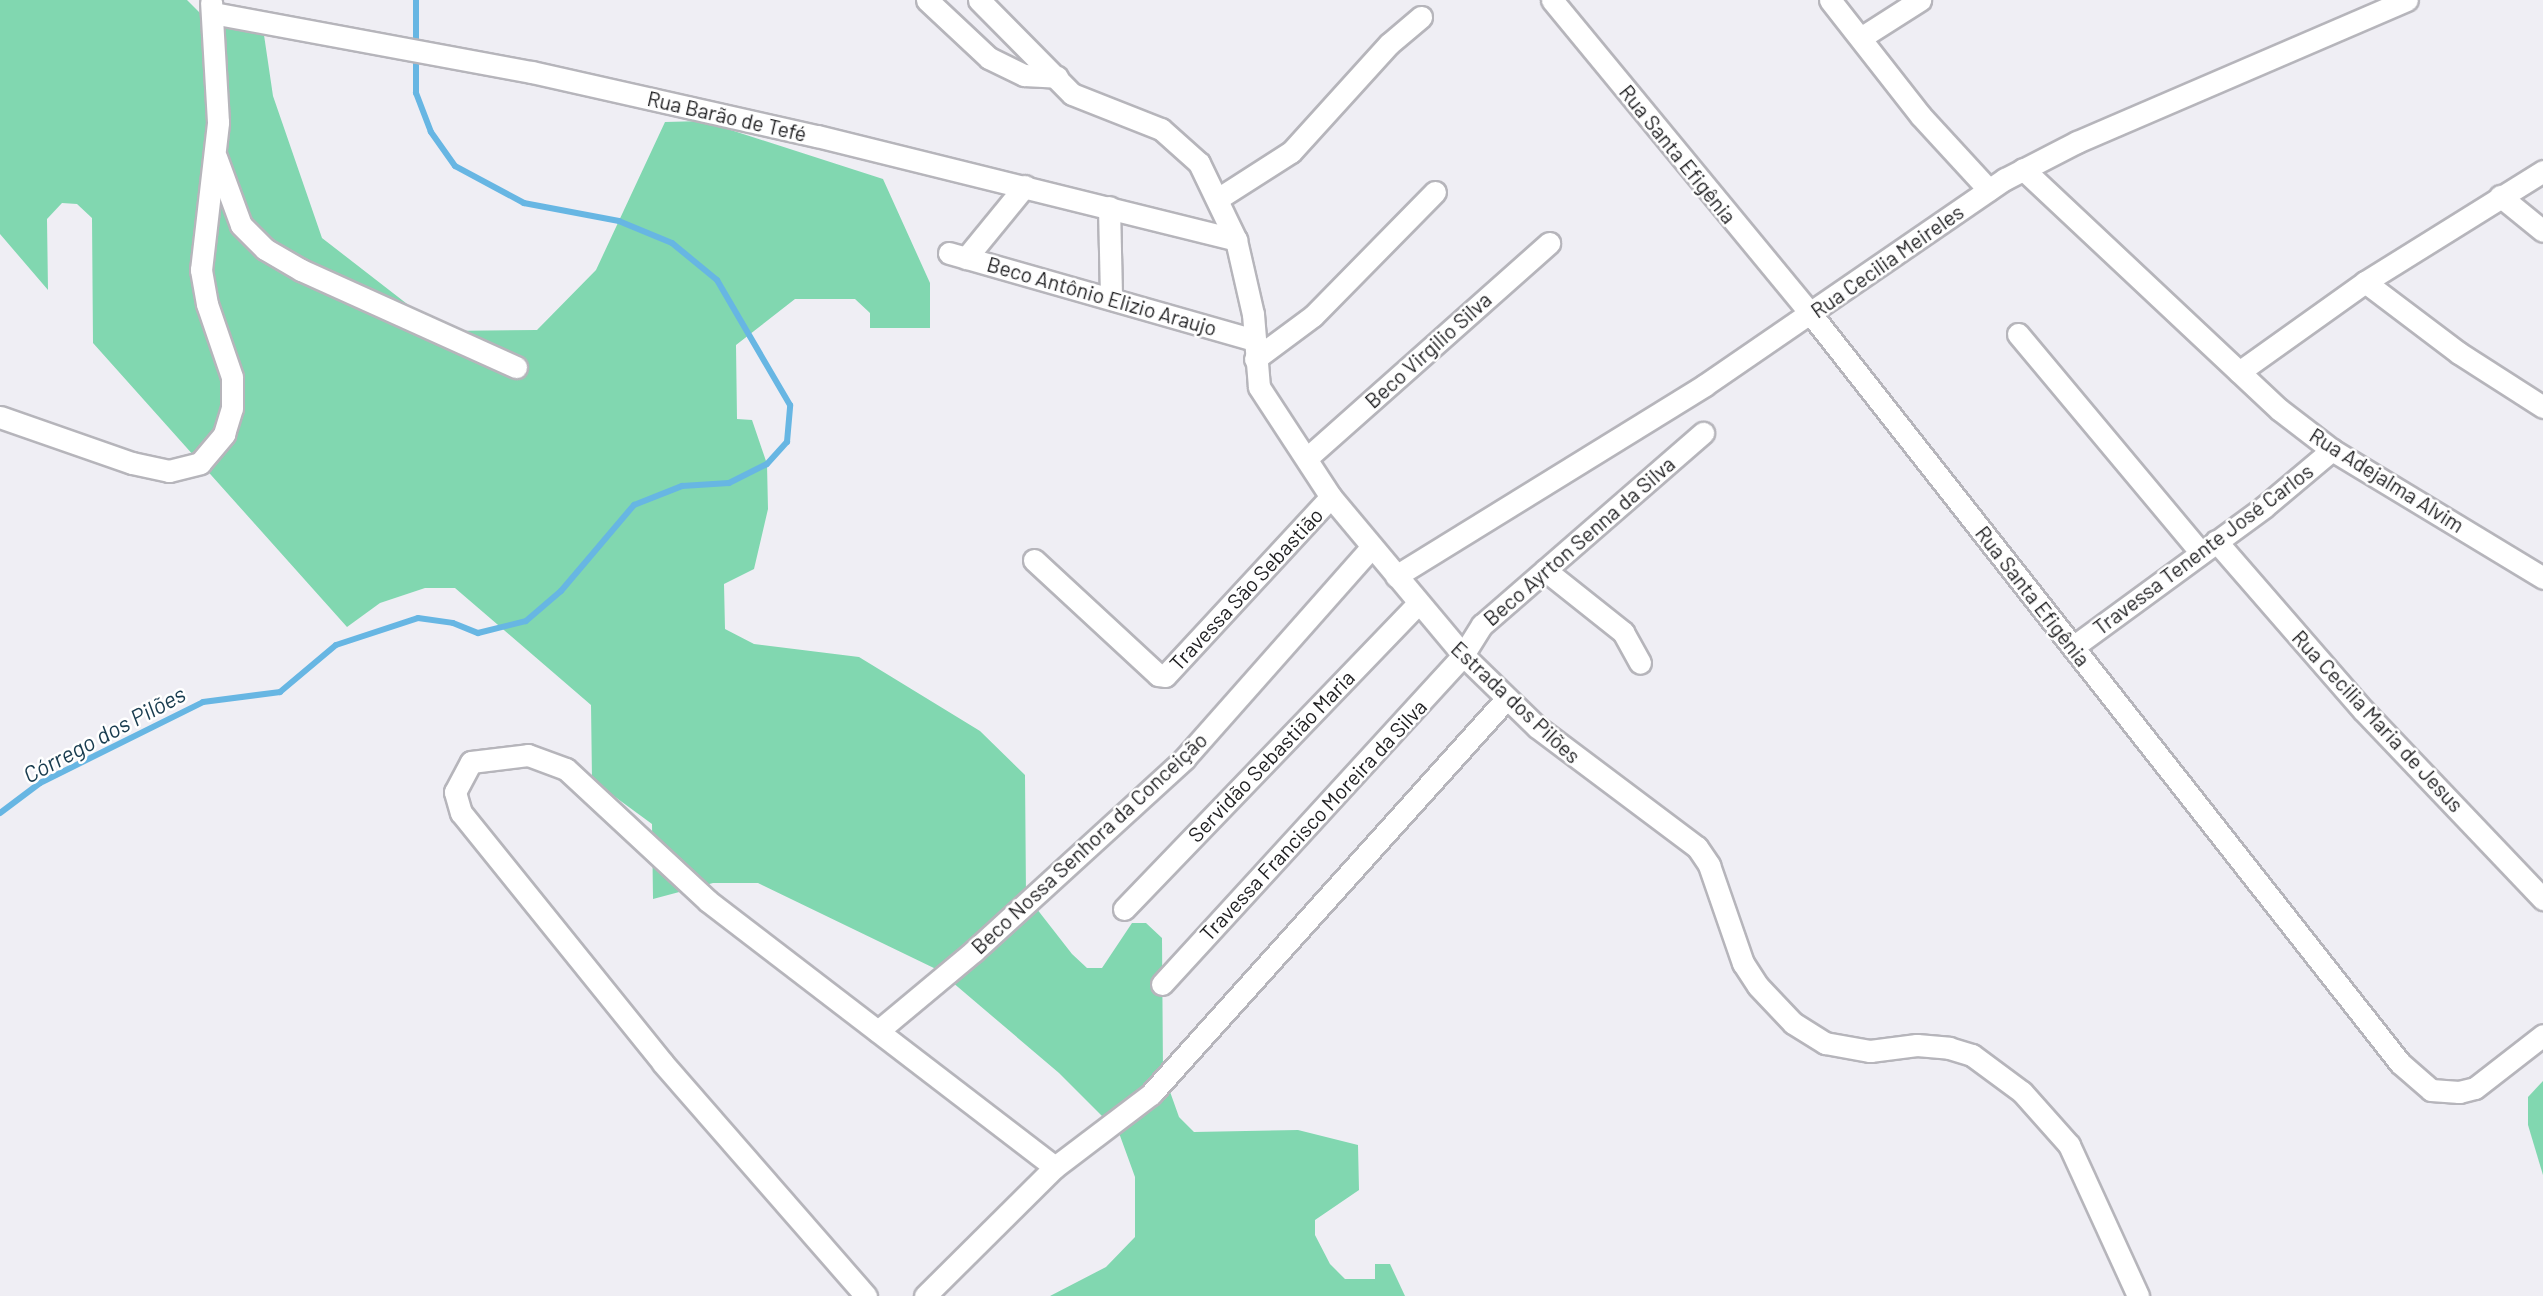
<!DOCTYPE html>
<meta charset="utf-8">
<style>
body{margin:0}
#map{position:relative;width:2543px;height:1296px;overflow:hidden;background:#efeef4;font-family:Barlow,sans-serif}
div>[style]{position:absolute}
.green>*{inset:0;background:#81d7b0}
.stream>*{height:6px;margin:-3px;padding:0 3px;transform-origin:3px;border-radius:3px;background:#67b6e3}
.roads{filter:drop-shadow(2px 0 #b6b5bb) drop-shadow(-2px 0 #b6b5bb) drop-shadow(0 2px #b6b5bb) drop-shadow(0 -2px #b6b5bb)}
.minor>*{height:21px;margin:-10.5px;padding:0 10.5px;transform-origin:10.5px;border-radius:10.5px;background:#fff}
span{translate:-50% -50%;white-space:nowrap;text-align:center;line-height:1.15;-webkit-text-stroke:5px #fff;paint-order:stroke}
.street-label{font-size:21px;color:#1e1e20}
.water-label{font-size:23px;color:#193c4f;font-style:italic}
</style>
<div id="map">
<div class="green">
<i style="clip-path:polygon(0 0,187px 0,209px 22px,264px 35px,273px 96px,322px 238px,442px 331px,537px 330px,596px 270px,665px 122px,703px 121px,883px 179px,930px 283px,930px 328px,870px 328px,870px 313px,855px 299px,795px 299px,736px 345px,737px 419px,752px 420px,767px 464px,768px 509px,754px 569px,724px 584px,725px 629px,754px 644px,859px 657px,980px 731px,1025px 775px,1026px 895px,1072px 954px,1087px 968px,1102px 968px,1132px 923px,1146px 923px,1162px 938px,1163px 1072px,1179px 1117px,1194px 1132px,1298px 1130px,1358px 1145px,1359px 1190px,1315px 1220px,1315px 1235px,1330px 1264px,1345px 1279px,1375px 1279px,1375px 1264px,1390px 1264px,1405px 1296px,1050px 1296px,1106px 1267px,1135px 1237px,1135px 1177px,1119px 1133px,1059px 1073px,938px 970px,758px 883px,713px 883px,653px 899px,652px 824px,592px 780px,591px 705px,455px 588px,425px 588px,380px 603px,347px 627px,93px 343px,92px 218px,77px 204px,62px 203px,47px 219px,48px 290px,0 234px)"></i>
<i style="clip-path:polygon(2543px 1081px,2543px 1175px,2528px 1125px,2528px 1097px)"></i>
</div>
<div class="stream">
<i style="left:0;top:813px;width:50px;rotate:-36.9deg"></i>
<i style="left:40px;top:783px;width:182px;rotate:-26.4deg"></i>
<i style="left:203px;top:702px;width:78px;rotate:-7.4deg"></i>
<i style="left:280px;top:692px;width:73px;rotate:-40deg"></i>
<i style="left:336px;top:645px;width:86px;rotate:-18.2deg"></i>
<i style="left:418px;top:618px;width:35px;rotate:8deg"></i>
<i style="left:453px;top:623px;width:27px;rotate:22deg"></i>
<i style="left:478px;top:633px;width:49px;rotate:-14deg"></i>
<i style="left:526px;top:621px;width:46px;rotate:-40.6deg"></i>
<i style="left:561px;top:591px;width:113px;rotate:-49.7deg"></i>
<i style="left:634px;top:505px;width:52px;rotate:-21.6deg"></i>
<i style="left:682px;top:486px;width:47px;rotate:-3.7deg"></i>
<i style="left:729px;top:483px;width:42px;rotate:-26.6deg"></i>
<i style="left:767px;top:464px;width:30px;rotate:-48deg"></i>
<i style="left:787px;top:442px;width:37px;rotate:-85deg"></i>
<i style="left:790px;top:405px;width:145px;rotate:-120.3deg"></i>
<i style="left:717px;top:280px;width:58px;rotate:-140.6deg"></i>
<i style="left:672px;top:243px;width:57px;rotate:-157.5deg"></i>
<i style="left:619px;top:221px;width:97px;rotate:-169.3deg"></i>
<i style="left:524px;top:203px;width:78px;rotate:-151.8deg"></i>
<i style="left:455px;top:166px;width:42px;rotate:-125.2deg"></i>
<i style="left:431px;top:132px;width:42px;rotate:-111deg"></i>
<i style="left:416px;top:93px;width:93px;rotate:-90deg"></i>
</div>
<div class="roads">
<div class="minor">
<i style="left:927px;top:0;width:85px;rotate:43.1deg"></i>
<i style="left:989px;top:58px;width:39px;rotate:26deg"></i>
<i style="left:1024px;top:75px;width:33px;rotate:3deg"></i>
<i style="left:979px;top:0;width:132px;rotate:45.3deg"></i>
<i style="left:1072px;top:94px;width:96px;rotate:21.5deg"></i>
<i style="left:1161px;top:129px;width:51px;rotate:41.8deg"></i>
<i style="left:1199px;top:163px;width:85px;rotate:64.3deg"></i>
<i style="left:1236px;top:240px;width:76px;rotate:77.1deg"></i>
<i style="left:1253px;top:314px;width:73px;rotate:85.3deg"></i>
<i style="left:1259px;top:387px;width:131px;rotate:56.8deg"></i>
<i style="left:1331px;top:497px;width:206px;rotate:50.1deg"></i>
<i style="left:1463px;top:655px;width:103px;rotate:44.2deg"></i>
<i style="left:1537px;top:727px;width:200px;rotate:36.9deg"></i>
<i style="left:1697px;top:847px;width:22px;rotate:56deg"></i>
<i style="left:1709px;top:865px;width:104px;rotate:70.9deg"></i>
<i style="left:1743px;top:963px;width:27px;rotate:57deg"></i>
<i style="left:1758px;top:986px;width:51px;rotate:46.6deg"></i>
<i style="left:1793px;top:1023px;width:38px;rotate:32deg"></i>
<i style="left:1825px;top:1043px;width:46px;rotate:10.1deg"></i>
<i style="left:1870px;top:1051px;width:47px;rotate:-7.3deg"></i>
<i style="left:1917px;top:1045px;width:32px;rotate:5deg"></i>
<i style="left:1949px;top:1048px;width:24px;rotate:17deg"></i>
<i style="left:1972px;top:1055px;width:62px;rotate:36.5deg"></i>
<i style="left:2022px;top:1092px;width:71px;rotate:48.4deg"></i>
<i style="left:2069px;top:1145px;width:166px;rotate:65.4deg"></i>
<i style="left:1552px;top:0;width:407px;rotate:50.5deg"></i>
<i style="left:1811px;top:314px;width:953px;rotate:51.82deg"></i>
<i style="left:2400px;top:1063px;width:41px;rotate:41.1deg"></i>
<i style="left:2431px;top:1090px;width:28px;rotate:4deg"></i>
<i style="left:2459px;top:1092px;width:16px;rotate:-14deg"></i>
<i style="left:2475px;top:1088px;width:86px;rotate:-37.9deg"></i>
<i style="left:1830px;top:0;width:147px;rotate:51.9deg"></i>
<i style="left:1921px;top:116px;width:100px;rotate:47.4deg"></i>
<i style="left:213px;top:13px;width:324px;rotate:10.5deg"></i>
<i style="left:532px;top:72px;width:292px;rotate:12.7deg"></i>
<i style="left:817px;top:136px;width:432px;rotate:13.9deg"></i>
<i style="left:1862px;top:37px;width:69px;rotate:-32.5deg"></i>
<i style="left:216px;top:157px;width:72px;rotate:69.8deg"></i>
<i style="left:241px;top:225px;width:34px;rotate:45deg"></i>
<i style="left:265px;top:249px;width:42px;rotate:30.3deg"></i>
<i style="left:301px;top:270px;width:236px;rotate:24.3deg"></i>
<i style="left:2023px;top:169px;width:352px;rotate:43.2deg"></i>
<i style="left:2280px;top:410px;width:66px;rotate:37.6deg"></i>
<i style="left:2332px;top:450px;width:247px;rotate:31.2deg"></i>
<i style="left:2500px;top:196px;width:55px;rotate:39.1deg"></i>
<i style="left:1219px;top:198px;width:85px;rotate:-32.6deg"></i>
<i style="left:1291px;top:152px;width:146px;rotate:-47.8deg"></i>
<i style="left:1389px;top:44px;width:42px;rotate:-40.2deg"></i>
<i style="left:1109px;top:207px;width:89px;rotate:88.7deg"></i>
<i style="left:949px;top:253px;width:317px;rotate:15.9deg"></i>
<i style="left:966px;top:258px;width:93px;rotate:-50.7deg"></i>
<i style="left:2365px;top:282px;width:118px;rotate:37.1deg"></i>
<i style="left:2459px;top:353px;width:100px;rotate:32.7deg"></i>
<i style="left:2018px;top:334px;width:284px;rotate:50.1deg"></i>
<i style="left:1255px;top:359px;width:72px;rotate:-36.6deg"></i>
<i style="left:1313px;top:316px;width:174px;rotate:-45.5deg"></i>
<i style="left:2239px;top:372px;width:155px;rotate:-35.5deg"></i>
<i style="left:2365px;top:282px;width:210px;rotate:-31.9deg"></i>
<i style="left:0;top:417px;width:140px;rotate:19.2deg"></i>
<i style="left:132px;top:463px;width:38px;rotate:12deg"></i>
<i style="left:169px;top:471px;width:32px;rotate:-14deg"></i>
<i style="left:200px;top:463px;width:38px;rotate:-50deg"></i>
<i style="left:224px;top:434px;width:27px;rotate:-73deg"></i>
<i style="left:232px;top:408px;width:31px;rotate:-90deg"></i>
<i style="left:232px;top:377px;width:77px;rotate:-108.9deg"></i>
<i style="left:207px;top:304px;width:35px;rotate:-100deg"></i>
<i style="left:201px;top:270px;width:149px;rotate:-83.4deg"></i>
<i style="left:218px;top:122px;width:120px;rotate:-93.3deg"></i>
<i style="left:1307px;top:458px;width:324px;rotate:-41.6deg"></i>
<i style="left:2216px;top:541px;width:225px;rotate:49deg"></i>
<i style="left:2364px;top:711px;width:260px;rotate:46.4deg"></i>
<i style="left:1034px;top:560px;width:169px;rotate:42.8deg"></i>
<i style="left:1158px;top:675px;width:7px;rotate:8deg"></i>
<i style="left:1165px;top:676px;width:244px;rotate:-47.2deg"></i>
<i style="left:1545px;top:570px;width:100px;rotate:38.5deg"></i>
<i style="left:1623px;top:632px;width:35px;rotate:61deg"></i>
<i style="left:1396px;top:576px;width:363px;rotate:-31.7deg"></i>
<i style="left:1705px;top:385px;width:364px;rotate:-34.5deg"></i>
<i style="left:2005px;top:179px;width:81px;rotate:-27.2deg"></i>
<i style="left:2077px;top:142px;width:359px;rotate:-23.3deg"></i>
<i style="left:2073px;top:647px;width:237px;rotate:-36.2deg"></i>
<i style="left:2264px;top:507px;width:89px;rotate:-40deg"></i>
<i style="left:1124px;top:909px;width:424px;rotate:-46.1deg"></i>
<i style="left:1162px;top:984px;width:446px;rotate:-47.5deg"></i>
<i style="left:1463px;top:655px;width:36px;rotate:-58deg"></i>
<i style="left:1482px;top:625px;width:293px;rotate:-41deg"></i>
<i style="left:878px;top:1031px;width:125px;rotate:-39.8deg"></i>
<i style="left:974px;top:951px;width:285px;rotate:-42.4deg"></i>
<i style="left:1184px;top:759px;width:282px;rotate:-48.5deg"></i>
<i style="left:866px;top:1296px;width:309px;rotate:-131.1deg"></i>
<i style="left:663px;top:1063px;width:321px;rotate:-128.9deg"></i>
<i style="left:461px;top:813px;width:22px;rotate:-106deg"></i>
<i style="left:455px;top:792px;width:34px;rotate:-62deg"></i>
<i style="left:471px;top:762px;width:57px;rotate:-7deg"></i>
<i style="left:528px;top:755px;width:40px;rotate:20.2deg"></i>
<i style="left:566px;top:769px;width:194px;rotate:42.9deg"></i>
<i style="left:708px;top:901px;width:437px;rotate:37.5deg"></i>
<i style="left:925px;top:1296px;width:183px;rotate:-44.8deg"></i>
<i style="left:1055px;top:1167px;width:121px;rotate:-37.2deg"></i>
<i style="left:1151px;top:1094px;width:532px;rotate:-48.04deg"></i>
</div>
</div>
<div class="street-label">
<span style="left:727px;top:116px;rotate:13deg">Rua Barão de Tefé</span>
<span style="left:1678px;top:154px;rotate:51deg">Rua Santa Efigênia</span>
<span style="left:1887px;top:261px;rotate:-35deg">Rua Cecilia Meireles</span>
<span style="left:1102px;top:296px;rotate:16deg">Beco Antônio Elizio Araujo</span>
<span style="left:1428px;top:350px;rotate:-42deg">Beco Virgilio Silva</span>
<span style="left:2387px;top:480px;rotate:32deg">Rua Adejalma Alvim</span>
<span style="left:1579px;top:541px;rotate:-41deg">Beco Ayrton Senna da Silva</span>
<span style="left:2203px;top:549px;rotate:-37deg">Travessa Tenente José Carlos</span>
<span style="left:1246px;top:589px;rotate:-47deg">Travessa São Sebastião</span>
<span style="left:2033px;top:596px;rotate:52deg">Rua Santa Efigênia</span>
<span style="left:1516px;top:702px;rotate:43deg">Estrada dos Pilões</span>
<span style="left:2378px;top:721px;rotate:47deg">Rua Cecilia Maria de Jesus</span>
<span style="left:1271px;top:756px;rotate:-46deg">Servidão Sebastião Maria</span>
<span style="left:1313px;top:820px;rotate:-47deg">Travessa Francisco Moreira da Silva</span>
<span style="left:1089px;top:843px;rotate:-43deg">Beco Nossa Senhora da Conceição</span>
</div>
<div class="water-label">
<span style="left:104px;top:734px;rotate:-28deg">Córrego dos Pilões</span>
</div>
</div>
